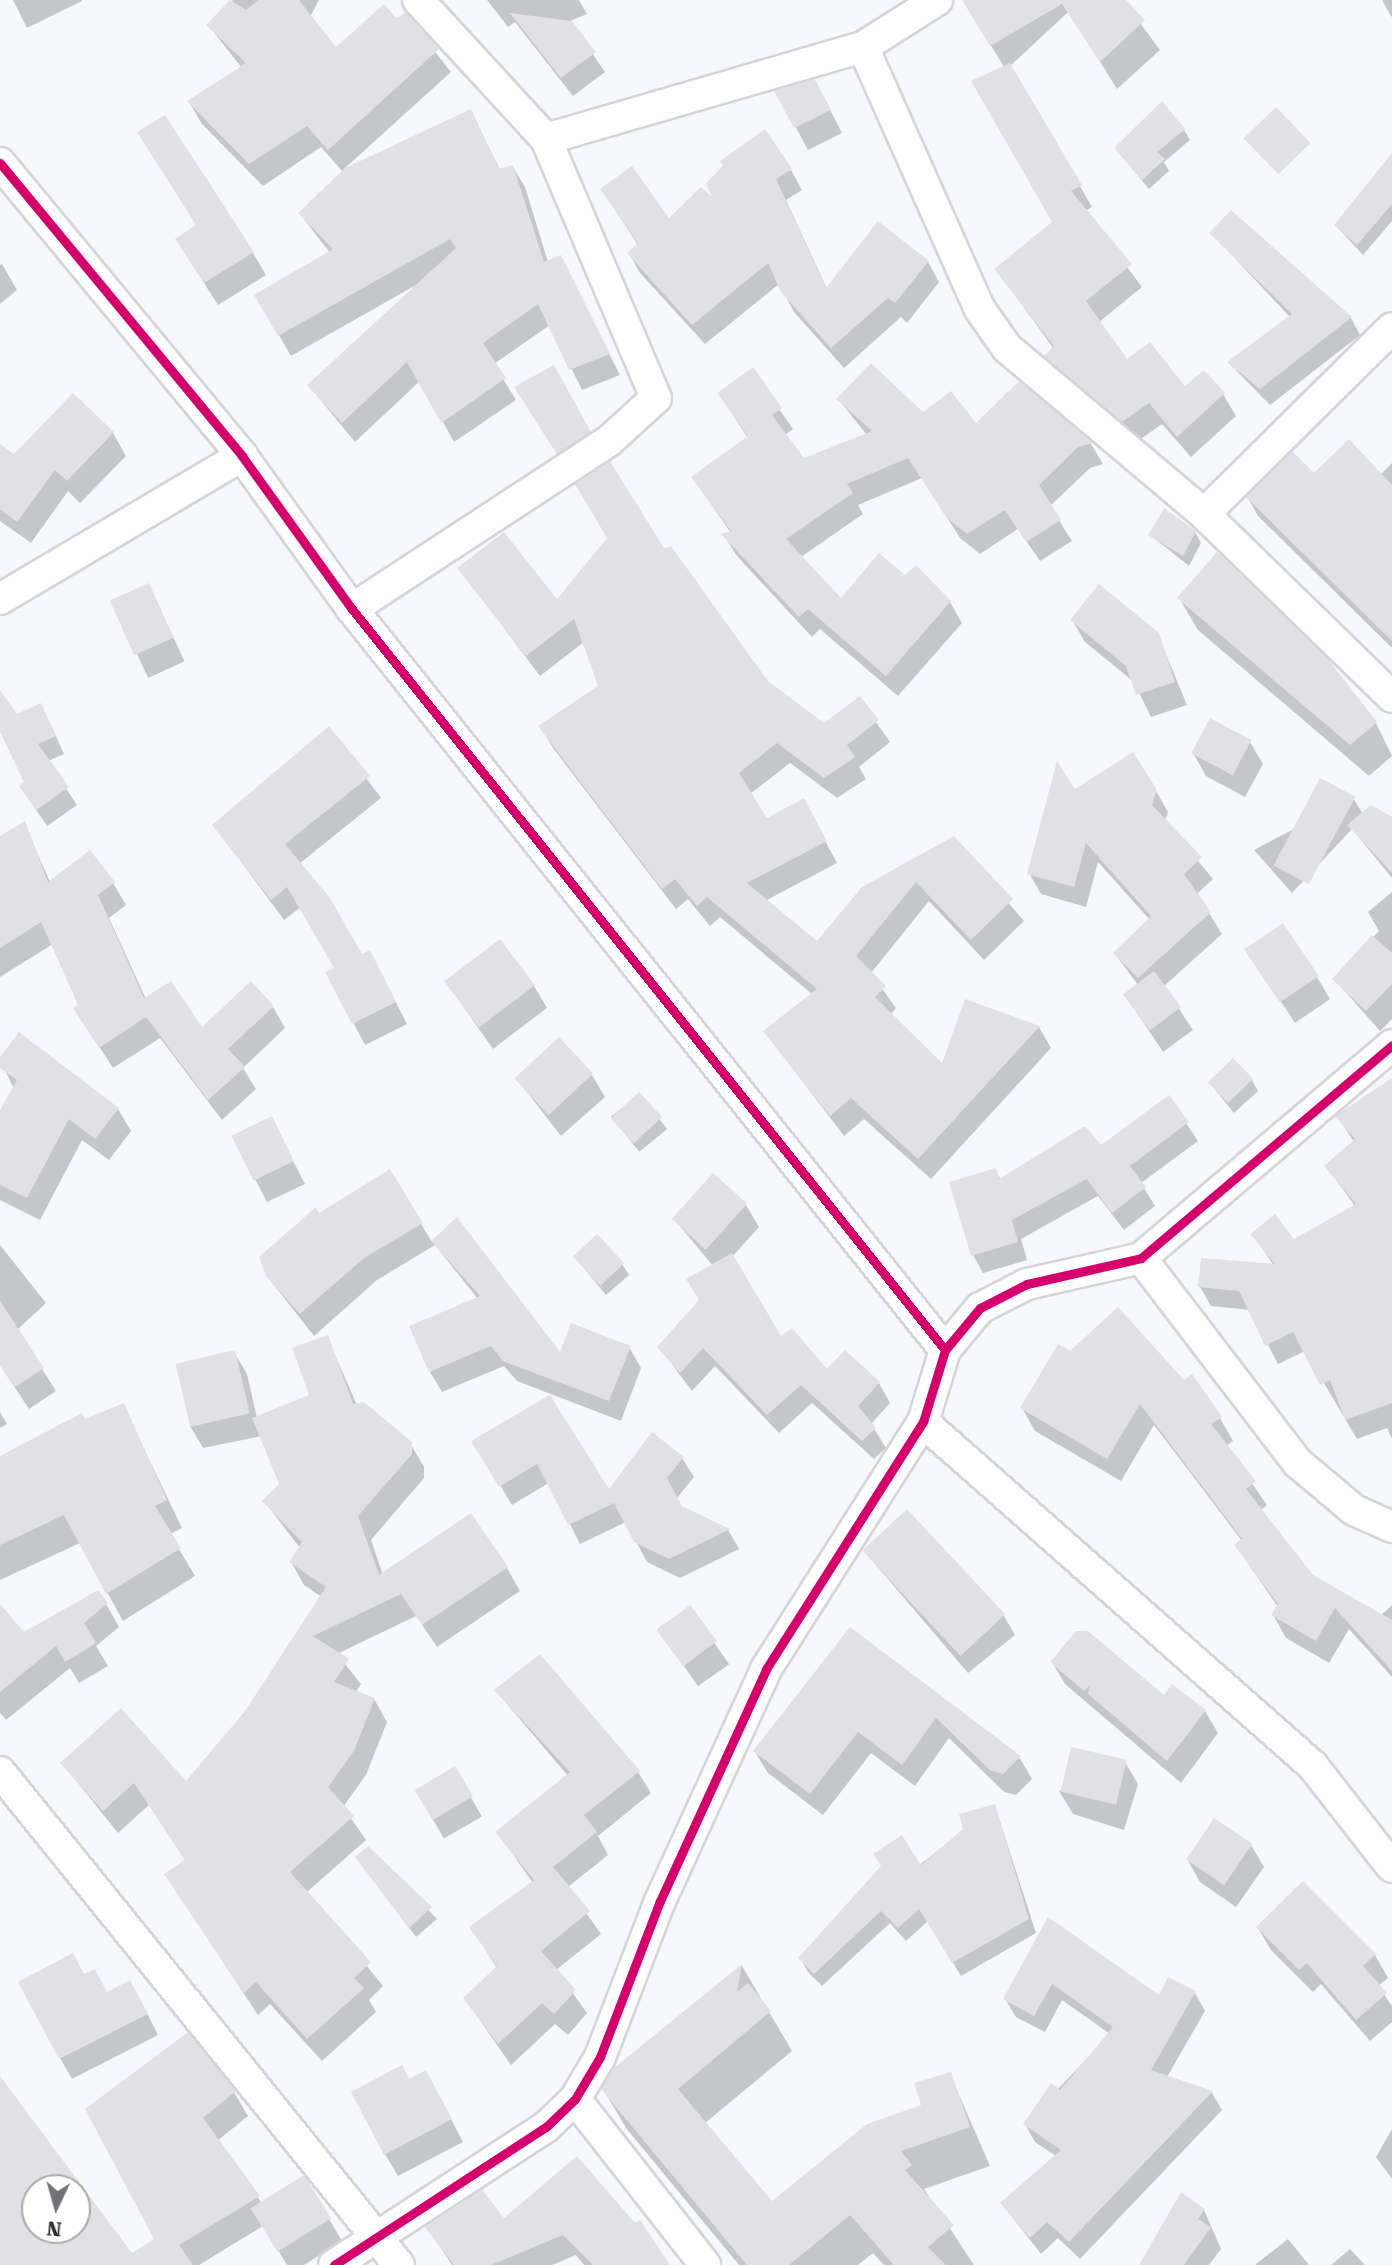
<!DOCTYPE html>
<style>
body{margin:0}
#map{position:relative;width:1392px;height:2265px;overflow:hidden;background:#f7f8fd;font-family:"Roboto Serif",serif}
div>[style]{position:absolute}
.shadow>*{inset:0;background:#0003;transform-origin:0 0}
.building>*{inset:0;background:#e1e1e5;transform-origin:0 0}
.roads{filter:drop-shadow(2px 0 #d5d5d9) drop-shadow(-2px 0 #d5d5d9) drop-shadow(0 2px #d5d5d9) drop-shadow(0 -2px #d5d5d9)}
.minor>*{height:30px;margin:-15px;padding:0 15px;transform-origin:15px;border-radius:15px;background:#fefeff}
.cycleway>*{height:9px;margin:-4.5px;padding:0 4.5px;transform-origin:4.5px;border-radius:4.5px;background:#d6006c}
span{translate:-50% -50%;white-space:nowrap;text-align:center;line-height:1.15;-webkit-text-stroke:5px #fff;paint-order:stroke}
.north{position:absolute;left:21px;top:2174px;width:70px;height:70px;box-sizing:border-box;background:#fff;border:2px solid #aaaaab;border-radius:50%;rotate:185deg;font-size:19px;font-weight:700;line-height:28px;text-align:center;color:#2a2b2e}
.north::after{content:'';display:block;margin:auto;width:24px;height:32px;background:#727376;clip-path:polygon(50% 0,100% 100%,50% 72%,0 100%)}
</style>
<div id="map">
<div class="shadow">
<i style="clip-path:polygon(13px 0,82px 0,82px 1px,27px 28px)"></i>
<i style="clip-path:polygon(233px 0,319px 0,310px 17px,336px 49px,405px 14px,451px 72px,344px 169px,471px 111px,500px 170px,513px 167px,525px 187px,548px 262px,560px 257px,620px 375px,582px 390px,550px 325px,494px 364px,516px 400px,454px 442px,420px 381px,355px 442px,309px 386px,416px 285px,291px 356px,256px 295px,330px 253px,300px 214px,343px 172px,321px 147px,263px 186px,202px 124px,189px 102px,242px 68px,208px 25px)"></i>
<i style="clip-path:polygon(487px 0,579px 0,587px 14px,570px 21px,605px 72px,573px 96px,515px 22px,508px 27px)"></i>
<i style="clip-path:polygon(973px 0,1081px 0,1010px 66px,1092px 207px,1085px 211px,1142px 287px,1099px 322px,1127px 361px,1185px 389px,1223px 394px,1236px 416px,1191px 457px,1162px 424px,1135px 443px,1059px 378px,1046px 357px,1054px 349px,996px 269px,1054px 223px,1004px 67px,982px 31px)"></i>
<i style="clip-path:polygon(1099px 0,1123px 0,1160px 50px,1117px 89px,1073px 18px)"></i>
<i style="clip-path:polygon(1382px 0,1392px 0,1392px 17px,1391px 16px)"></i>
<i style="clip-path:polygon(777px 92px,827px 104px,842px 133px,808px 150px)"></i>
<i style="clip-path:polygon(1184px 130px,1190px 140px,1164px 162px,1169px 171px,1149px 189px,1116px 149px)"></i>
<i style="clip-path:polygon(1392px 163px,1392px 221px,1363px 255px,1336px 226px)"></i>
<i style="clip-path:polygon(791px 170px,802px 190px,786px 200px,827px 289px,928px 262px,939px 282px,907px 323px,901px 317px,844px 368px,794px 312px,779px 284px,705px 344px,640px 273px,629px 253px,638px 245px,602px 190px,668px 221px)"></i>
<i style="clip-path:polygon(1231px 213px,1351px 318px,1360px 335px,1270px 405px,1229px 363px,1290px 317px,1211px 233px)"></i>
<i style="clip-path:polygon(253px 253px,266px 275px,218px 305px,190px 261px)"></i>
<i style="clip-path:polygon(2px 264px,17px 290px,0 304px,0 265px)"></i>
<i style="clip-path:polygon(752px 370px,793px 429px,785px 435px,804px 461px,867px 435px,838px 399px,976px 425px,1019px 383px,1091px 444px,1103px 464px,1090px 468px,1050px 506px,1072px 541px,1040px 561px,1018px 529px,980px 554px,960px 538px,922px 478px,858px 505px,863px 514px,801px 557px,841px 601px,905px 578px,950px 602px,962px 623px,898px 696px,820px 629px,812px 637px,736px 555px,724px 535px,731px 533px,693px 478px,748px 438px,719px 394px)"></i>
<i style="clip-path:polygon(566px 390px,602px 455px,571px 475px,529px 410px)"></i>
<i style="clip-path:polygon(73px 395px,113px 433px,126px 456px,80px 503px,68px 491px,31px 543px,0 521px,0 457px,14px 456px)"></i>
<i style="clip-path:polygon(1392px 463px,1392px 647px,1391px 647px,1258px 516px,1248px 498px,1314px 475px,1380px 475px)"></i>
<i style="clip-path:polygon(1195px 532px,1201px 543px,1189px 566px,1150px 535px)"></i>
<i style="clip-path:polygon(663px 550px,767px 683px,824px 725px,859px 698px,890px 742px,859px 767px,866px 779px,837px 798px,790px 763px,750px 794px,767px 820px,815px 822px,837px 863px,765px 901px,817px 944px,953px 838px,1024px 921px,984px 960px,929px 901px,871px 973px,896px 1008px,890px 1015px,943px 1067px,966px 1001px,1039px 1027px,1051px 1048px,931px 1179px,864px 1119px,844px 1136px,765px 1032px,812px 994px,720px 917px,710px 926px,688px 899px,676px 909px,553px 748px,541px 727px,600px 687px,584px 642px,540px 676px,460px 569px,557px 602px)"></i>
<i style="left:149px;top:585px;width:84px;height:40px;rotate:65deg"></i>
<i style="clip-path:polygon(1179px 598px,1376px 723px,1392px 756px,1369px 776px,1198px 630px)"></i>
<i style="clip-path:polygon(1072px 620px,1158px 635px,1187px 705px,1151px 717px,1134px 682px,1085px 642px)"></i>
<i style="clip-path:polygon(0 693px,16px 716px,50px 723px,64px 754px,48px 761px,77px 805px,47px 826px,21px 787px,26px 783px,0 728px)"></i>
<i style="clip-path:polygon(329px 728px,381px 798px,299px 864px,361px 956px,381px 973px,407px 1024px,365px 1045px,327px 973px,336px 969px,301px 907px,284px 920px,214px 825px)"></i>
<i style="clip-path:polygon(1250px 742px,1263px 764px,1245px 797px,1206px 776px,1193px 753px)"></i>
<i style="clip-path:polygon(1075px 791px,1156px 791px,1168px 812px,1165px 821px,1213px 879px,1197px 894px,1222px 934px,1164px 986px,1193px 1030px,1163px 1052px,1125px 995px,1138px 985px,1115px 954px,1150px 920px,1098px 862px,1086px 907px,1041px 894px,1029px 873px)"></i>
<i style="clip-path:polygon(1353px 798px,1363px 814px,1392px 819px,1392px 878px,1352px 829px,1292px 893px,1254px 850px)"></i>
<i style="clip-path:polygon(24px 823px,50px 882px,113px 883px,126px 905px,109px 918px,146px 999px,201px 1030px,273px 1007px,285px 1028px,243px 1068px,256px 1089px,222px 1120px,160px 1038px,113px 1068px,75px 1009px,80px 1005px,53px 944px,0 977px,0 838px)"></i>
<i style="clip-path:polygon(1392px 892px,1392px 1019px,1380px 1031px,1334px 979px,1379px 931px,1368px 912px)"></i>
<i style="clip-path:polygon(1247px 950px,1317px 977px,1330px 999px,1295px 1023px)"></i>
<i style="clip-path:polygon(446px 982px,534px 986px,547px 1008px,493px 1049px)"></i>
<i style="clip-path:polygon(0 1060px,118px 1109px,131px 1131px,109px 1160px,82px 1140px,40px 1220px,0 1200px,0 1114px,14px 1089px)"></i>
<i style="clip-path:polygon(592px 1075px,605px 1097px,561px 1136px,516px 1078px)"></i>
<i style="clip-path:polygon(1252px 1080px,1258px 1091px,1234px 1113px,1209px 1082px)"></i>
<i style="clip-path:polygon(1392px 1080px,1392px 1439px,1387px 1428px,1357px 1439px,1305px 1351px,1278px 1364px,1250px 1310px,1211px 1306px,1200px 1287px,1274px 1266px,1253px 1234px,1294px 1241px,1355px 1206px,1326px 1166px,1354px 1142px,1338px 1117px)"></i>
<i style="left:639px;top:1094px;width:45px;height:36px;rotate:51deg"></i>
<i style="clip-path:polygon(1169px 1098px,1198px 1141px,1141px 1183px,1155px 1206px,1124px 1230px,1098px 1196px,1021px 1239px,1027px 1260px,983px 1273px,973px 1255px,995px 1170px,1001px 1180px,1101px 1148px)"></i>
<i style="clip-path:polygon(271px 1118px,305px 1184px,267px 1202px,255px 1179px)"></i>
<i style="clip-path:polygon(746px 1205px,759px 1227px,732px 1257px,781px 1339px,827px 1372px,879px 1383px,890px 1403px,871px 1424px,886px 1448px,874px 1459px,812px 1403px,779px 1433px,715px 1366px,692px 1391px,659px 1347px,701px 1301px,713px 1266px,674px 1219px)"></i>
<i style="clip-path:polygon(319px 1216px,421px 1224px,432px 1242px,457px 1220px,561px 1356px,629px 1347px,641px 1368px,621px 1421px,517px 1381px,504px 1366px,442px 1392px,430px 1372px,478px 1299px,435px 1245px,377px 1280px,314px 1336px,267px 1276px)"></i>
<i style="clip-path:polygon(0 1245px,46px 1303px,17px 1330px,56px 1391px,29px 1409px,0 1365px)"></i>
<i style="clip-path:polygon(574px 1256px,622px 1264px,629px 1275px,606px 1295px)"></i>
<i style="clip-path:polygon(327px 1337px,357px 1405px,410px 1443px,424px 1467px,424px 1478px,371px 1540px,383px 1575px,507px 1568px,520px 1591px,437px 1647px,416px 1616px,337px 1654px,361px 1684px,356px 1692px,374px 1699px,387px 1722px,366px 1775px,343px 1807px,366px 1840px,307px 1892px,383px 1986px,369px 2000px,376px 2012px,322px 2061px,270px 2004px,258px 2015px,166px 1875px,186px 1861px,149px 1805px,118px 1833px,62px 1763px,186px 1783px,246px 1712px,322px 1597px,304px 1585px,291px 1562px,300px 1548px,264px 1501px,281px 1485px,262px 1436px,203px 1448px,190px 1426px,234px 1352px,247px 1374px,257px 1418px,311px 1396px)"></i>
<i style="clip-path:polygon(1070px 1353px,1184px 1382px,1220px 1418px,1233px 1441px,1226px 1446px,1267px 1505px,1261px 1510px,1312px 1576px,1380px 1616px,1392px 1605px,1392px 1677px,1349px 1629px,1329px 1663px,1286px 1638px,1273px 1615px,1278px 1607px,1236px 1546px,1242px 1541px,1154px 1425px,1121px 1481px,1035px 1431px,1022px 1408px)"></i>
<i style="clip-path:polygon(550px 1397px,608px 1492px,682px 1458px,694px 1477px,677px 1498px,682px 1508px,728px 1530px,739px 1549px,680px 1578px,647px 1562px,626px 1522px,580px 1544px,549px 1483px,512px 1505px,474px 1441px)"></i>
<i style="clip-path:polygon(123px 1405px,182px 1528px,170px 1534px,195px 1576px,123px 1621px,80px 1543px,0 1580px,0 1458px)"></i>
<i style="clip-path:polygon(0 1412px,7px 1424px,0 1428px)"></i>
<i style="clip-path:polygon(864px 1551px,1004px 1616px,1015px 1635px,968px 1673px)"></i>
<i style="clip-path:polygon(106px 1604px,119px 1627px,96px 1646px,108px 1666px,79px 1683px,70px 1668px,6px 1720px,0 1713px,0 1633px,24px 1635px)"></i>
<i style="left:689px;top:1607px;width:70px;height:38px;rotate:55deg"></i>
<i style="clip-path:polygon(850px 1629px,1019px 1757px,1032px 1779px,1016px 1795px,1004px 1792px,949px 1738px,915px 1786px,871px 1753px,823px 1815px,768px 1773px,755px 1752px)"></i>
<i style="clip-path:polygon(1052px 1662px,1205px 1711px,1218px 1733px,1181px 1783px,1065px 1684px)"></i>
<i style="clip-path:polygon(496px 1691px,638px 1772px,651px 1793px,598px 1836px,608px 1855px,568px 1887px,601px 1934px,556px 1970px,587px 2013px,568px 2035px,555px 2024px,511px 2065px,465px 1999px,497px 1968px,471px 1927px,533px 1883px,497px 1832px,568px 1776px)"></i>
<i style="clip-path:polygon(1125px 1762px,1138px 1784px,1124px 1830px,1073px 1814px,1059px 1791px)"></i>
<i style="left:454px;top:1768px;width:56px;height:44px;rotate:60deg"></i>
<i style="clip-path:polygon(995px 1806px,1036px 1933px,961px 1976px,928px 1921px,906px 1941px,890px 1923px,822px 1986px,808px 1972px,800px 1958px)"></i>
<i style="clip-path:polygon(1251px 1845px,1264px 1867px,1236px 1907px,1200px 1882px,1187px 1859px)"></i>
<i style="clip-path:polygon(368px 1848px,437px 1919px,416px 1937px,364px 1868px)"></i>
<i style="clip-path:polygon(1303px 1883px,1375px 1955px,1388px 1978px,1378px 1986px,1392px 2006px,1392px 2022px,1370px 2041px,1321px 1984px,1313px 1992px,1271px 1950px,1258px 1928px)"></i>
<i style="clip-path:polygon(1048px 1920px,1159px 1998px,1195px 1993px,1205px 2011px,1167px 2077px,1212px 2093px,1222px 2110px,1080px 2259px,1058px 2238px,1041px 2254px,1002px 2204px,1056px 2156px,1035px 2142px,1025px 2124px,1110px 2034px,1062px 2000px,1045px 2032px,1016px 2017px,1005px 1999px)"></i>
<i style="clip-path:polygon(742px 1966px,792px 2051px,705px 2123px,772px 2204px,924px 2106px,950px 2074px,990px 2166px,924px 2189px,974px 2265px,884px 2265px,873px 2253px,858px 2265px,739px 2265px,626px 2128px,603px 2089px)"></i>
<i style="clip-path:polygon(84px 1976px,107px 1994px,142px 2003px,158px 2035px,72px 2079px,60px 2058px)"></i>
<i style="clip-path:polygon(evenodd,0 2079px,132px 2255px,156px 2240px,87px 2109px,234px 2092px,248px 2116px,217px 2141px,261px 2202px,329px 2219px,342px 2241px,304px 2265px,287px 2265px,263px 2226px,199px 2265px,0 2265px,0 2079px,35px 2188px,77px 2188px,77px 2230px,35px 2230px,35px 2188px)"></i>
<i style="clip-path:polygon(409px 2081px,438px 2094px,463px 2142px,398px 2176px,385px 2154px)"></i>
<i style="clip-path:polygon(1392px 2129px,1392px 2179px,1376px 2157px)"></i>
<i style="clip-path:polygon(577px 2158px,665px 2265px,584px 2265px,576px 2255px,552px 2265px,452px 2265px,427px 2227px,503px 2221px)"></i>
<i style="clip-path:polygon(1181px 2195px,1204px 2210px,1221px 2249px,1209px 2265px,1141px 2265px)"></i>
<i style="clip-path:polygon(1288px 2239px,1309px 2265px,1255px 2265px)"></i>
<i style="clip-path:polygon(1350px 2249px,1365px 2265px,1331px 2265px)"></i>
</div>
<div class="building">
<i style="clip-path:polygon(230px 0,246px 10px,258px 0,299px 0,336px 47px,384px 4px,397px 19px,405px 12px,439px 49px,328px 150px,307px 126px,249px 164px,187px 101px,246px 63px,206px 25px)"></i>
<i style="clip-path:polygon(962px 0,1126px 0,1145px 20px,1100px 62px,1062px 4px,990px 46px)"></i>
<i style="clip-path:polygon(510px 13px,572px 21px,596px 52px,561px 78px)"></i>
<i style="clip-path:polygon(1010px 63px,1082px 185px,1071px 191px,1132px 264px,1086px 301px,1127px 359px,1150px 342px,1185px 386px,1204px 370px,1225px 393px,1177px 437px,1149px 403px,1122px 422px,1044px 356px,1054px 346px,994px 269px,1052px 222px,971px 81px)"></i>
<i style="clip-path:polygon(815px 79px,831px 110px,794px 128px,774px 91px)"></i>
<i style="clip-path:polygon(1162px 101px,1185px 129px,1157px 152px,1165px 159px,1142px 180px,1114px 148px)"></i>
<i style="left:1276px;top:107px;width:50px;height:45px;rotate:46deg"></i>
<i style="clip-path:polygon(471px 109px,499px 169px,513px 165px,544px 262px,561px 255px,610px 354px,569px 370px,538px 304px,483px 343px,506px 378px,441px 423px,407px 362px,342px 423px,307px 385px,456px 248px,450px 239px,278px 336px,254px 295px,333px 249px,298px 213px,345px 168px)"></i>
<i style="clip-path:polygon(165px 115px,254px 252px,204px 283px,175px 239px,196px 225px,137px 132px)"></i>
<i style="clip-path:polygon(765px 129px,792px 169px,776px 179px,826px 288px,878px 221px,929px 261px,895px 303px,888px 298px,831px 348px,781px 292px,768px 263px,692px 325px,627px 253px,638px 243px,600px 189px,632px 166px,669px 218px,701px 187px,712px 197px,706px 183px,723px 166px,720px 161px)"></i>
<i style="clip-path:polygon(1392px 153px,1392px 204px,1357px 245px,1334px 225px)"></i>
<i style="clip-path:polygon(1231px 210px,1352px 317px,1260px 389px,1227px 362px,1292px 314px,1209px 233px)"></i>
<i style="clip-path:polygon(871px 363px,923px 412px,951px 391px,976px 423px,1019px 381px,1093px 443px,1078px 447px,1039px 485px,1061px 520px,1026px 542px,1005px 510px,967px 534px,946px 517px,908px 458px,847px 484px,853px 493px,786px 539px,841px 598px,879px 553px,905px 575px,916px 565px,951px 601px,886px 676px,808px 609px,799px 617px,721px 534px,731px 531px,691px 477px,748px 436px,717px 393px,753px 367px,782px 408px,772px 415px,804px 458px,872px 431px,836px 399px)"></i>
<i style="clip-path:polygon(554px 365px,591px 432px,557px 454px,514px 387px)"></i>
<i style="clip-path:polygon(73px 393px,114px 432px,67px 481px,55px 470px,17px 522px,0 509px,0 444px,14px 454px)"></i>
<i style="clip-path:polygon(1349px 439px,1392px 485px,1392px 641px,1246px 497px,1292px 451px,1314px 473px)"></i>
<i style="clip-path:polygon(610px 461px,664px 548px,671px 546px,768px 681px,824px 723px,860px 696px,879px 720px,847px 745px,855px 757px,824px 778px,777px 743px,739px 773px,767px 818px,804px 798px,827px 841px,747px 883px,817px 941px,862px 887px,954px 836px,1013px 899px,971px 940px,916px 882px,856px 956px,886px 986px,875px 997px,942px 1063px,965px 999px,1040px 1026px,918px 1159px,851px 1098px,830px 1116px,763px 1031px,817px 989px,707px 897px,697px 906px,675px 879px,662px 889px,538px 726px,598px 686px,574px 619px,526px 656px,457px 568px,504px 532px,557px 599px,607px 538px,575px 484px)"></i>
<i style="clip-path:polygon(1164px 508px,1196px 531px,1183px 556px,1148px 535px)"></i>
<i style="clip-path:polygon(1217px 552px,1327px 658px,1377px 722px,1350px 745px,1177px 598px)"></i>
<i style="left:149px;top:583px;width:60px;height:43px;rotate:66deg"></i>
<i style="clip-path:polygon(1099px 584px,1159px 633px,1175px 682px,1136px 695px,1126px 666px,1070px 620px)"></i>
<i style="clip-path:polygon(0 690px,17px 714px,41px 703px,56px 736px,38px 744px,69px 787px,36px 810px,19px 786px,24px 782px,0 732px)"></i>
<i style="left:1210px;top:718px;width:47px;height:40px;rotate:28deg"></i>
<i style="clip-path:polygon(329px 726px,370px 776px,285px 844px,330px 898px,362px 954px,370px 950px,396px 1002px,352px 1024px,325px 972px,334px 968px,287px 887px,271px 900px,212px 825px)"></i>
<i style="clip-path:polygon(1133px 752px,1157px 790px,1152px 805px,1202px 857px,1184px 874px,1211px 912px,1138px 978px,1113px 953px,1151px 916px,1086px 843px,1074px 887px,1027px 874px,1057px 761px,1075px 789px)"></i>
<i style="left:1320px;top:778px;width:40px;height:99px;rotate:28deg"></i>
<i style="clip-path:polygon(1371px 805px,1392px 817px,1392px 873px,1347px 825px)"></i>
<i style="clip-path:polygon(25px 821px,48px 882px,90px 850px,115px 882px,98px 895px,144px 998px,171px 981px,202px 1027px,251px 981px,274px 1006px,228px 1049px,245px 1067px,208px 1100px,146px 1017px,99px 1048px,73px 1008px,78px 1005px,41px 922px,0 948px,0 836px)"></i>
<i style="left:1283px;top:923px;width:64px;height:47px;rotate:56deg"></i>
<i style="clip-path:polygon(1372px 935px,1392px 953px,1392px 984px,1366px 1011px,1332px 979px)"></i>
<i style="left:500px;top:939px;width:58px;height:70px;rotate:53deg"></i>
<i style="left:1154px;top:971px;width:45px;height:39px;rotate:53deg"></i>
<i style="clip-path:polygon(19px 1032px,119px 1108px,95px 1139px,69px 1119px,27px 1198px,0 1185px,0 1110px,17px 1080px,0 1068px,0 1057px)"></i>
<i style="left:559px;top:1037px;width:50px;height:61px;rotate:47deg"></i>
<i style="left:1233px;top:1058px;width:29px;height:35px;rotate:46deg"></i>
<i style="clip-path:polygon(1392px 1078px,1392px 1403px,1345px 1420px,1330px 1380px,1320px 1385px,1293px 1332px,1265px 1346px,1239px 1291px,1198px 1287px,1201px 1258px,1275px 1264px,1250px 1234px,1275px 1214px,1294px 1239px,1356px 1204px,1324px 1166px,1355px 1139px,1335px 1116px)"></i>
<i style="left:639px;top:1092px;width:34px;height:39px;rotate:47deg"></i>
<i style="clip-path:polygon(1169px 1095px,1189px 1122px,1130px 1166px,1146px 1187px,1112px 1213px,1087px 1179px,1012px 1220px,1018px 1242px,971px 1256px,949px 1182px,996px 1168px,999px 1179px,1085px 1126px,1101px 1145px)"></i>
<i style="left:272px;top:1116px;width:50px;height:45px;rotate:64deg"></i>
<i style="clip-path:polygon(390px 1169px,423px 1223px,364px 1258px,300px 1314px,266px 1276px,259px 1257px,316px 1207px,319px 1213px)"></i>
<i style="left:713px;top:1173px;width:46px;height:62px;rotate:42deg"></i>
<i style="clip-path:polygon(457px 1217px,560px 1352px,571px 1323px,631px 1346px,609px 1401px,503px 1361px,491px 1346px,429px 1372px,409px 1326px,480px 1296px,431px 1241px)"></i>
<i style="left:597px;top:1234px;width:40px;height:33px;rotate:47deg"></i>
<i style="clip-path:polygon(732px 1253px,781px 1336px,792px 1328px,827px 1369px,845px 1350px,880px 1382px,858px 1406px,876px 1428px,862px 1441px,801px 1385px,767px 1415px,703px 1348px,680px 1373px,657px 1347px,699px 1300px,686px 1279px)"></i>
<i style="clip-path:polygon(0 1301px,44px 1368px,15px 1387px,0 1365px)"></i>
<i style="clip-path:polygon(1118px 1307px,1184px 1380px,1192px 1374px,1222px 1417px,1211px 1424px,1256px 1481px,1246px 1489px,1313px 1575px,1392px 1620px,1392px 1671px,1335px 1608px,1316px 1641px,1271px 1615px,1278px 1604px,1234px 1545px,1242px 1539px,1140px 1404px,1107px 1459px,1020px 1408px,1058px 1344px,1070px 1351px)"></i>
<i style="clip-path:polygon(328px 1335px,353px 1404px,364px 1402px,412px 1442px,412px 1454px,358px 1516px,379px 1575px,471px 1513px,508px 1567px,422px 1625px,401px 1594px,313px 1636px,349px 1659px,334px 1682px,375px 1698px,354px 1751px,328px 1787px,354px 1816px,290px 1872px,371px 1962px,354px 1978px,364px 1988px,307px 2039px,256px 1982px,244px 1993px,164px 1874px,185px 1860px,134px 1783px,103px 1811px,60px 1763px,121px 1708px,186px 1781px,245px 1711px,326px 1587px,289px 1562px,302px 1542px,262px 1501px,279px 1484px,252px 1418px,309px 1395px,292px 1348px)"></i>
<i style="left:235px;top:1350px;width:65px;height:61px;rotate:77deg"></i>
<i style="clip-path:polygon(550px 1395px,609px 1489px,652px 1432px,684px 1457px,667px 1478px,682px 1506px,730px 1529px,669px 1559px,634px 1542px,614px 1503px,568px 1525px,537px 1464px,499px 1487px,471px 1441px)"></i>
<i style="clip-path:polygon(124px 1403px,167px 1500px,155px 1506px,181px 1548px,106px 1594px,64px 1515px,0 1545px,0 1456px,82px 1413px,85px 1419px)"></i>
<i style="left:907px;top:1509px;width:144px;height:61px;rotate:47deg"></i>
<i style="clip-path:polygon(98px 1590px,108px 1603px,84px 1623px,96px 1643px,65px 1662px,56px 1646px,0 1692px,0 1604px,24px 1632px)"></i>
<i style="left:690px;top:1605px;width:45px;height:42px;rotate:53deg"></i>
<i style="clip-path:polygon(850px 1627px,948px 1701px,1021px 1756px,1003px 1774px,990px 1770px,936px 1718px,902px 1765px,858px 1732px,810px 1794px,753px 1751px)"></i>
<i style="clip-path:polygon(1076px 1631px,1088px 1631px,1164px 1695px,1172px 1684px,1206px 1710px,1167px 1761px,1088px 1694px,1090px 1685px,1084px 1691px,1050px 1662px)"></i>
<i style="clip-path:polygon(540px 1654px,640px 1771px,584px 1815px,597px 1832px,553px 1867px,590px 1911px,541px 1951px,576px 1990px,554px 2014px,542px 2003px,498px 2044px,463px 1998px,497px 1966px,469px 1927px,534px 1880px,495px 1832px,570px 1772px,494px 1690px)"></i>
<i style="left:1071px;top:1747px;width:57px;height:46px;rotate:13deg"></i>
<i style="left:455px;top:1766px;width:35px;height:47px;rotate:59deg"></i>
<i style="clip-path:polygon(995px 1804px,1029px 1919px,952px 1963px,919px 1909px,898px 1928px,881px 1911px,814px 1974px,798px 1958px,881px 1866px,873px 1854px,902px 1835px,921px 1865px,963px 1829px,959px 1814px)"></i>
<i style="left:1214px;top:1818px;width:46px;height:50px;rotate:34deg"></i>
<i style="clip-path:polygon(368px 1846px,432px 1907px,409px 1928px,355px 1857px)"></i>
<i style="clip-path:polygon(1303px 1881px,1376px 1954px,1363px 1966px,1387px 1993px,1356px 2020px,1307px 1963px,1299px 1970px,1256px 1927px)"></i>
<i style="clip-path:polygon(1048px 1917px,1159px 1995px,1168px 1977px,1196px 1991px,1151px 2070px,1213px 2091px,1069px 2242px,1047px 2222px,1030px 2238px,1000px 2203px,1061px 2150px,1023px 2124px,1051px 2083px,1060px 2090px,1113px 2027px,1052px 1984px,1034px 2016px,1003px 1999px)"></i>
<i style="clip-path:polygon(73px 1953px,84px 1974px,95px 1969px,107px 1992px,130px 1980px,148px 2014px,59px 2059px,18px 1982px)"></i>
<i style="clip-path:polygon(742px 1964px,737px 1992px,748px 1983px,771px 2011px,678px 2089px,772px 2201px,867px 2124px,921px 2105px,914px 2083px,951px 2072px,970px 2127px,901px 2151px,912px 2165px,905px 2170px,954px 2225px,928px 2247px,946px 2265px,894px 2265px,850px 2215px,789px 2265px,747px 2265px,601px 2089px,614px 2068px)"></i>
<i style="clip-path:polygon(evenodd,188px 2032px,236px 2091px,203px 2118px,260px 2196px,179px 2245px,193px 2265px,0 2265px,0 2076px,132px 2253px,154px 2239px,85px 2109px,188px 2032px,35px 2188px,77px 2188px,77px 2230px,35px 2230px,35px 2188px)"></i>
<i style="clip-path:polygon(402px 2065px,409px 2079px,426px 2070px,452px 2119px,384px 2155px,351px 2092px)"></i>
<i style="clip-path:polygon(577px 2156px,635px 2223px,640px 2220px,670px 2265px,593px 2265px,563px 2235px,491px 2265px,454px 2265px,425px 2227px,482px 2190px,504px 2218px)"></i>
<i style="left:304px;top:2175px;width:51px;height:63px;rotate:58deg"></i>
<i style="clip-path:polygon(1181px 2192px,1205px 2209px,1198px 2219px,1211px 2227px,1184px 2265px,1139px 2265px)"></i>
</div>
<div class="roads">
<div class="minor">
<i style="left:863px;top:47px;width:286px;rotate:66deg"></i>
<i style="left:979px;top:308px;width:49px;rotate:55deg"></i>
<i style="left:1007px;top:348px;width:258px;rotate:40.1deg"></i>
<i style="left:1204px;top:514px;width:262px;rotate:44.2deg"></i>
<i style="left:546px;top:139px;width:330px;rotate:-16.2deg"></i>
<i style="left:863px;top:47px;width:88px;rotate:-32.4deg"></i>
<i style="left:0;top:163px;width:380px;rotate:50.4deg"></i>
<i style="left:242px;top:456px;width:188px;rotate:54.3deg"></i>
<i style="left:352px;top:609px;width:949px;rotate:51.33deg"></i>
<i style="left:1204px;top:514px;width:264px;rotate:-44.7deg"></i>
<i style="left:0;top:599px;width:281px;rotate:-30.6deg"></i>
<i style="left:352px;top:609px;width:308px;rotate:-33.2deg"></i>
<i style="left:610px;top:440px;width:62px;rotate:-42.4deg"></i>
<i style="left:656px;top:398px;width:281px;rotate:-113deg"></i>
<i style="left:546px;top:139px;width:189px;rotate:-132.6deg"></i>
<i style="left:1141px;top:1258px;width:258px;rotate:52.6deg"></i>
<i style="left:1298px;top:1463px;width:73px;rotate:40deg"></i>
<i style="left:1354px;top:1510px;width:42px;rotate:24.1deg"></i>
<i style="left:923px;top:1422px;width:520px;rotate:41.41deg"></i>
<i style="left:1313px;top:1766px;width:128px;rotate:52deg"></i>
<i style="left:0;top:1772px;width:634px;rotate:51.02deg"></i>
<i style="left:575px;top:2099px;width:211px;rotate:51.9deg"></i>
<i style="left:334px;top:2265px;width:253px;rotate:-33.1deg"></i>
<i style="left:546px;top:2127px;width:40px;rotate:-44deg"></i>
<i style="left:575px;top:2099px;width:49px;rotate:-59.2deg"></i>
<i style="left:600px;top:2057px;width:167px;rotate:-69deg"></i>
<i style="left:660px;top:1901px;width:255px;rotate:-65.4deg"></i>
<i style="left:766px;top:1669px;width:293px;rotate:-57.6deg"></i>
<i style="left:923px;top:1422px;width:75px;rotate:-73deg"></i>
<i style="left:945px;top:1350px;width:55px;rotate:-50.2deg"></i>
<i style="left:980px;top:1308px;width:53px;rotate:-27.1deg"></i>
<i style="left:1027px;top:1284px;width:117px;rotate:-12.8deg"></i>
<i style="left:1141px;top:1258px;width:329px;rotate:-40.3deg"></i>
</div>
</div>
<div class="cycleway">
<i style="left:0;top:163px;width:380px;rotate:50.4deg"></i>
<i style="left:242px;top:456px;width:188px;rotate:54.3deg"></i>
<i style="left:352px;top:609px;width:949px;rotate:51.33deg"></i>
<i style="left:334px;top:2265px;width:253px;rotate:-33.1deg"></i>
<i style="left:546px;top:2127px;width:40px;rotate:-44deg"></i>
<i style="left:575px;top:2099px;width:49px;rotate:-59.2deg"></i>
<i style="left:600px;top:2057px;width:167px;rotate:-69deg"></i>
<i style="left:660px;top:1901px;width:255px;rotate:-65.4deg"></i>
<i style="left:766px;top:1669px;width:293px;rotate:-57.6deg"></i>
<i style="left:923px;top:1422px;width:75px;rotate:-73deg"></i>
<i style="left:945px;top:1350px;width:55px;rotate:-50.2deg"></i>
<i style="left:980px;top:1308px;width:53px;rotate:-27.1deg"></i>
<i style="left:1027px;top:1284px;width:117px;rotate:-12.8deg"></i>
<i style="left:1141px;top:1258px;width:329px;rotate:-40.3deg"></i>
</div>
<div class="north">N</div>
</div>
